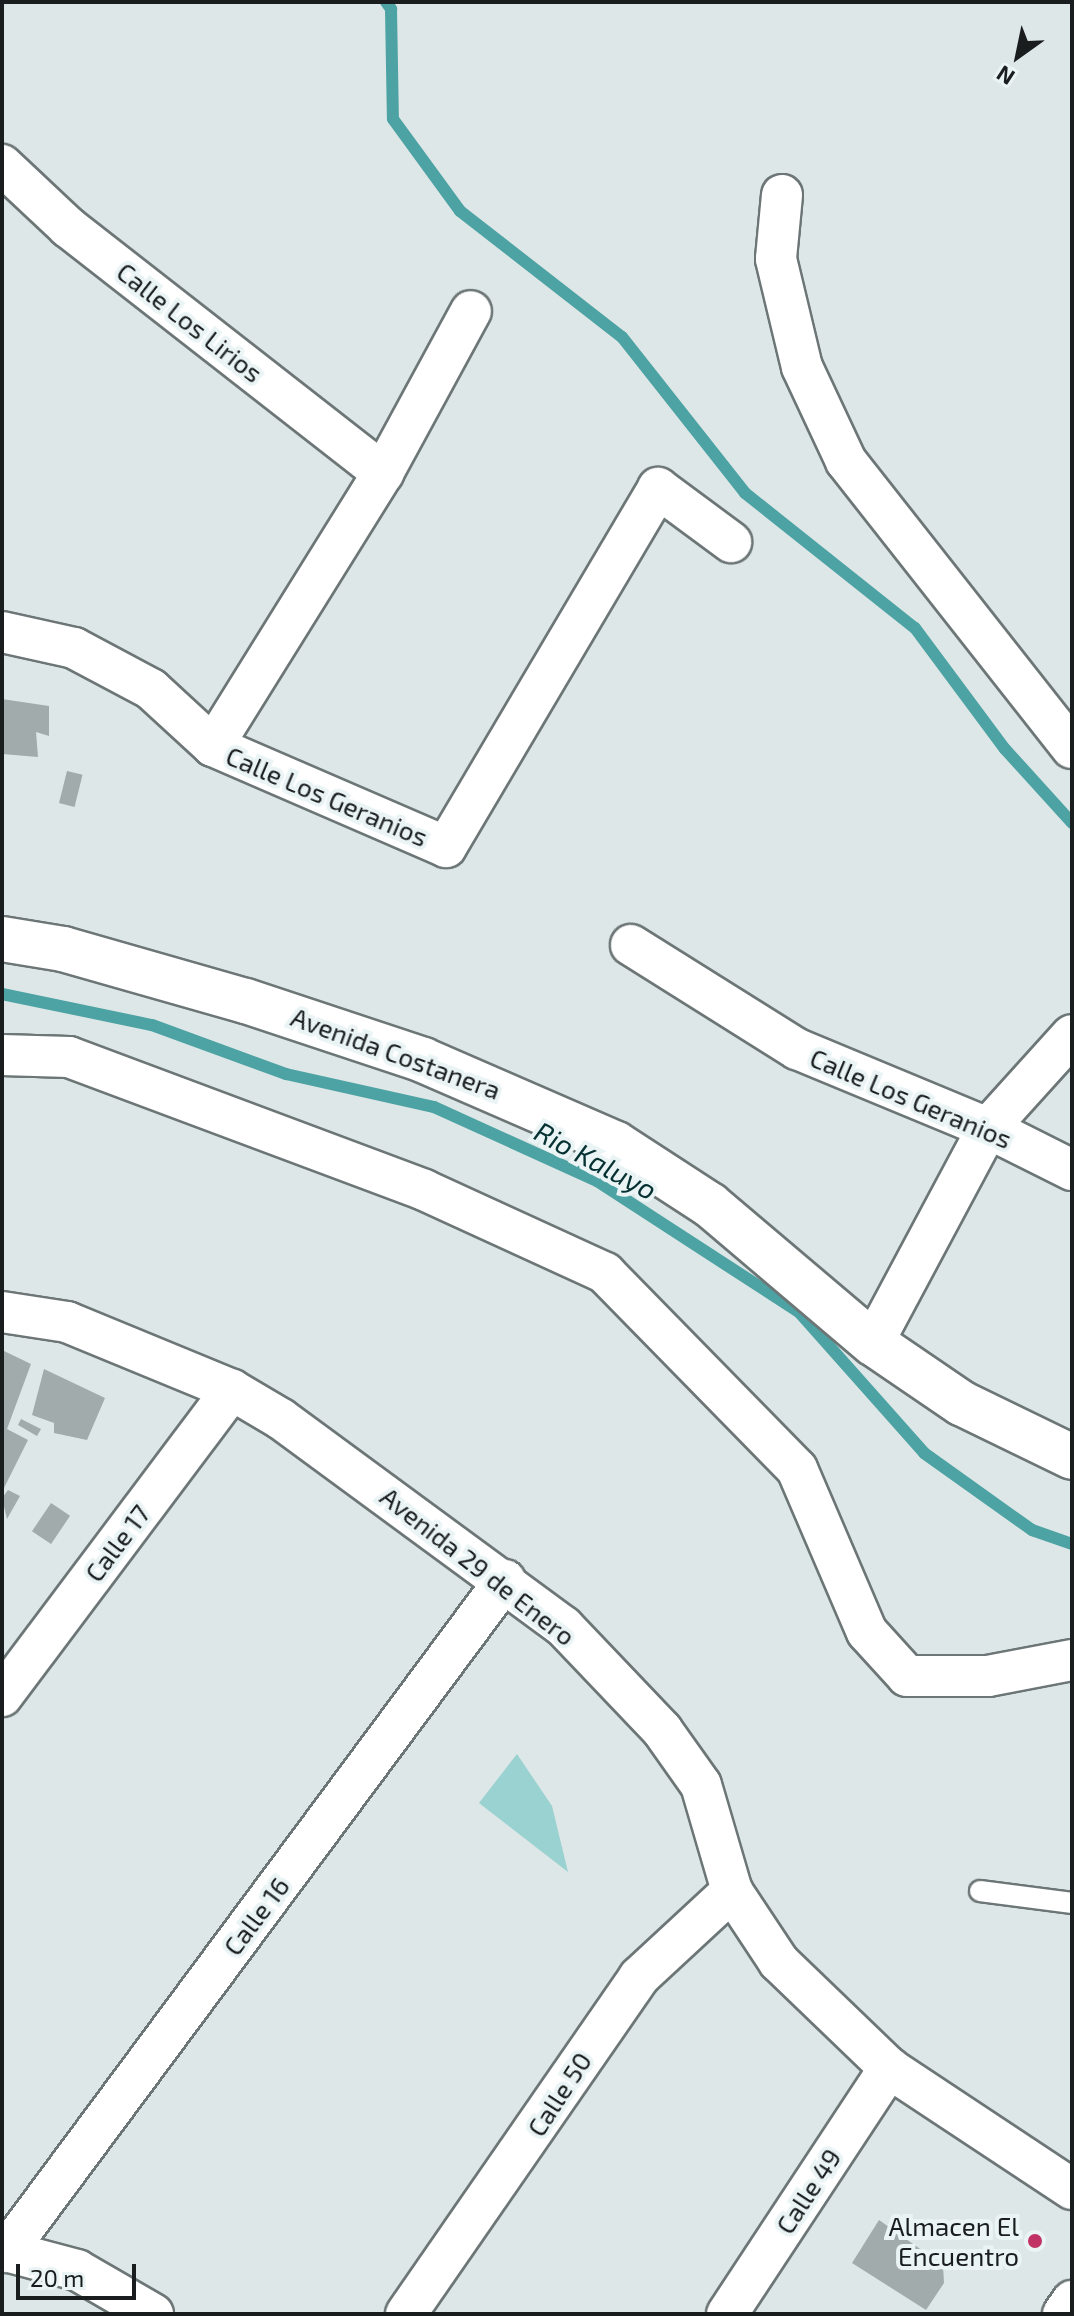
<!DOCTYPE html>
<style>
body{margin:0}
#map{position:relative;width:1074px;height:2316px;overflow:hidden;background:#dde7e7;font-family:"Exo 2",sans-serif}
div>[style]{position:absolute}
.green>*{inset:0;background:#9ad1d1}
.stream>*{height:12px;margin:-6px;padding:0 6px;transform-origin:6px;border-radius:6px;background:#4da2a3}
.building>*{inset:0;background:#a2abab;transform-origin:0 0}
.roads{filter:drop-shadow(2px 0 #6d7676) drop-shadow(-2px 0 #6d7676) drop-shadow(0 2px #6d7676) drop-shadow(0 -2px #6d7676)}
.lane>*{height:20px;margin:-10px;padding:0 10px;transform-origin:10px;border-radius:10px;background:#fff}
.street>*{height:40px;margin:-20px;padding:0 20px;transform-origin:20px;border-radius:20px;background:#fff}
.secondary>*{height:44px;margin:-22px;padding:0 22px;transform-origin:22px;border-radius:22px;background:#fff}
.dots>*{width:22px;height:22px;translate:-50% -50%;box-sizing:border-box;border:4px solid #eaf4f4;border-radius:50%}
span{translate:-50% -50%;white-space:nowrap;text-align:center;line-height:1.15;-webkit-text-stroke:8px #eaf4f4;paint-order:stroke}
.street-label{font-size:26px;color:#191d1d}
.poi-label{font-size:26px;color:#191d1d}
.right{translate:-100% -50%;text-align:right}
.water-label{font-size:28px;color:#063132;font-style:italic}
.frame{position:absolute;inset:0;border:4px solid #191d1d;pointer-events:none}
.north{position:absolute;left:978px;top:16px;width:80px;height:80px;-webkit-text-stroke:6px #eaf4f4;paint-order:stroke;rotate:213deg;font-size:22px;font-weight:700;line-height:32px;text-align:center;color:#191d1d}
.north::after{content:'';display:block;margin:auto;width:28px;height:36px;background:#191d1d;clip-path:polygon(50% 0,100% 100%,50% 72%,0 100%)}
.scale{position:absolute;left:16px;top:2264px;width:120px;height:36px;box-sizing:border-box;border:4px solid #191d1d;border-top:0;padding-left:10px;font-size:24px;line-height:28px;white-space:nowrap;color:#191d1d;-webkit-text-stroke:6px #eaf4f4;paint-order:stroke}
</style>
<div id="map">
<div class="green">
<i style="clip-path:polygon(517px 1754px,552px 1806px,568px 1872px,479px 1803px)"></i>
</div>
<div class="stream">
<i style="left:386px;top:2px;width:9px;rotate:54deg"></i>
<i style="left:391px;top:9px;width:110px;rotate:89deg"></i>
<i style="left:393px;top:119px;width:114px;rotate:53.9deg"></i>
<i style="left:460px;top:211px;width:205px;rotate:37.9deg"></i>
<i style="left:622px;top:337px;width:199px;rotate:51.7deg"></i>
<i style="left:745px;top:493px;width:217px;rotate:38.5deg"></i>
<i style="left:915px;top:628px;width:151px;rotate:53.4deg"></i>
<i style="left:1005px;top:749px;width:100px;rotate:47.8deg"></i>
<i style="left:2px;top:994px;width:153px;rotate:11.7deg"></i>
<i style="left:152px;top:1025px;width:143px;rotate:20.1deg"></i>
<i style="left:286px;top:1074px;width:152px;rotate:12.6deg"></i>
<i style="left:434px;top:1107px;width:179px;rotate:24.4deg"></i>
<i style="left:597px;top:1181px;width:241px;rotate:33deg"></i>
<i style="left:799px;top:1312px;width:188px;rotate:48.4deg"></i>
<i style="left:924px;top:1453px;width:133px;rotate:35.5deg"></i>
<i style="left:1032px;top:1530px;width:42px;rotate:19.3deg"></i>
</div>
<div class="building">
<i style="clip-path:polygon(2px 699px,49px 706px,49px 736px,36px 732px,38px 757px,2px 754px)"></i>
<i style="left:67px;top:771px;width:16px;height:33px;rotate:14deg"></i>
<i style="clip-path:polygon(2px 1350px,31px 1364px,7px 1429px,28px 1440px,2px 1492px)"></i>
<i style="clip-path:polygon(44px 1369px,105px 1398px,87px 1440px,54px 1433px,54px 1423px,32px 1415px)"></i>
<i style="clip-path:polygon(21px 1419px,41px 1429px,37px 1436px,18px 1425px)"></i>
<i style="clip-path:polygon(8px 1490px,20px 1496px,7px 1519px,2px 1498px)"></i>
<i style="left:51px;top:1503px;width:23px;height:34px;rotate:34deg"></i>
<i style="clip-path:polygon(879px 2220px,943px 2265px,944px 2283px,926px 2310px,852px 2263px)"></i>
</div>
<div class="roads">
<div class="lane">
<i style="left:980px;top:1891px;width:93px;rotate:7.4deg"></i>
</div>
<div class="street">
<i style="left:2px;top:165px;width:91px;rotate:43.2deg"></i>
<i style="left:68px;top:227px;width:400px;rotate:38deg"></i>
<i style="left:782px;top:195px;width:64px;rotate:95.4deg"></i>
<i style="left:776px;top:259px;width:111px;rotate:76.5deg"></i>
<i style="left:802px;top:367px;width:104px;rotate:64.9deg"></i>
<i style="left:846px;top:461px;width:365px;rotate:51.8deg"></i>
<i style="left:2px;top:632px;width:74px;rotate:12.5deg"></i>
<i style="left:74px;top:648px;width:87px;rotate:28deg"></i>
<i style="left:151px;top:689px;width:84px;rotate:42.6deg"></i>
<i style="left:213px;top:746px;width:254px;rotate:23.4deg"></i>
<i style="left:446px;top:847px;width:417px;rotate:-59.4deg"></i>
<i style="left:658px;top:488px;width:91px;rotate:36.5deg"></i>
<i style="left:213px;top:746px;width:322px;rotate:-58.1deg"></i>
<i style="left:383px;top:473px;width:184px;rotate:-61.5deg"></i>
<i style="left:631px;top:945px;width:196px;rotate:32.1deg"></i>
<i style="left:797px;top:1049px;width:207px;rotate:22.5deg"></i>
<i style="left:988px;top:1128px;width:94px;rotate:26.6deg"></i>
<i style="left:2px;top:1055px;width:67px;rotate:1.7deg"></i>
<i style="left:69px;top:1057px;width:379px;rotate:20.5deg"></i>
<i style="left:424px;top:1190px;width:199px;rotate:24.6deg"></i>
<i style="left:605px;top:1273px;width:274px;rotate:45.6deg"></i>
<i style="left:797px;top:1469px;width:177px;rotate:66.8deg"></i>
<i style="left:867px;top:1632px;width:59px;rotate:47.7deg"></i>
<i style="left:907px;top:1676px;width:81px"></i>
<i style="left:988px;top:1676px;width:86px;rotate:-10.8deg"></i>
<i style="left:2px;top:1312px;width:66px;rotate:8.7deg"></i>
<i style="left:67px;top:1322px;width:178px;rotate:22.4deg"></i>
<i style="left:232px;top:1390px;width:57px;rotate:30.6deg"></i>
<i style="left:281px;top:1419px;width:350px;rotate:36.3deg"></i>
<i style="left:563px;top:1626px;width:144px;rotate:46.4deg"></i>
<i style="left:662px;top:1730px;width:67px;rotate:54.7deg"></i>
<i style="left:701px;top:1785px;width:110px;rotate:73.7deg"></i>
<i style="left:732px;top:1891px;width:85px;rotate:56.5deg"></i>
<i style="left:779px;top:1962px;width:153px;rotate:43.9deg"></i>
<i style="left:889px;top:2068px;width:219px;rotate:33.5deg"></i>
<i style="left:873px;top:1343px;width:244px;rotate:-61.9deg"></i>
<i style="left:988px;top:1128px;width:125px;rotate:-47.9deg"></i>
<i style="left:2px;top:1696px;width:383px;rotate:-53.1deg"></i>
<i style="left:2px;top:2250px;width:78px;rotate:14.9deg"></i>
<i style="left:77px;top:2270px;width:88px;rotate:30.1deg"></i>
<i style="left:6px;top:2252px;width:837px;rotate:-53.4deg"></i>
<i style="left:406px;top:2314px;width:410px;rotate:-55.3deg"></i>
<i style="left:639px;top:1977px;width:127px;rotate:-42.8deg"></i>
<i style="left:727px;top:2314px;width:295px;rotate:-56.6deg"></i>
<i style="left:1063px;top:2314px;width:16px;rotate:-55deg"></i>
</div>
<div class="secondary">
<i style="left:2px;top:939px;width:62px;rotate:9.3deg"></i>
<i style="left:63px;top:949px;width:190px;rotate:15.9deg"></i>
<i style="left:246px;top:1001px;width:187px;rotate:18.4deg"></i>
<i style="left:423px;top:1060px;width:210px;rotate:23.5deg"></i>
<i style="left:616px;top:1144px;width:112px;rotate:33deg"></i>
<i style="left:710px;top:1205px;width:214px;rotate:40.3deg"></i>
<i style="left:873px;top:1343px;width:107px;rotate:34.3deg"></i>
<i style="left:961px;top:1403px;width:123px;rotate:25.9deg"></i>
</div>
</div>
<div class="dots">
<i style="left:1035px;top:2241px;background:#c03364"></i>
</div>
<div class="street-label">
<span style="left:190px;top:322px;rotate:38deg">Calle Los Lirios</span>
<span style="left:327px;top:796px;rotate:23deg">Calle Los Geranios</span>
<span style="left:396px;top:1053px;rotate:20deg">Avenida Costanera</span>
<span style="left:911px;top:1098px;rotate:23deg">Calle Los Geranios</span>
<span style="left:117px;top:1543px;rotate:-53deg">Calle 17</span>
<span style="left:478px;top:1566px;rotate:38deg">Avenida 29 de Enero</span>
<span style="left:256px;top:1916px;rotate:-53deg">Calle 16</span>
<span style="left:559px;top:2094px;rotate:-57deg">Calle 50</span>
<span style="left:808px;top:2191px;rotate:-57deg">Calle 49</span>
</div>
<div class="poi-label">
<span class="right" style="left:1019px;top:2241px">Almacen El<br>Encuentro</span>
</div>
<div class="water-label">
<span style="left:596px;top:1160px;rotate:28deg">Rio Kaluyo</span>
</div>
<div class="frame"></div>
<div class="north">N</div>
<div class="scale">20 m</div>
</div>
